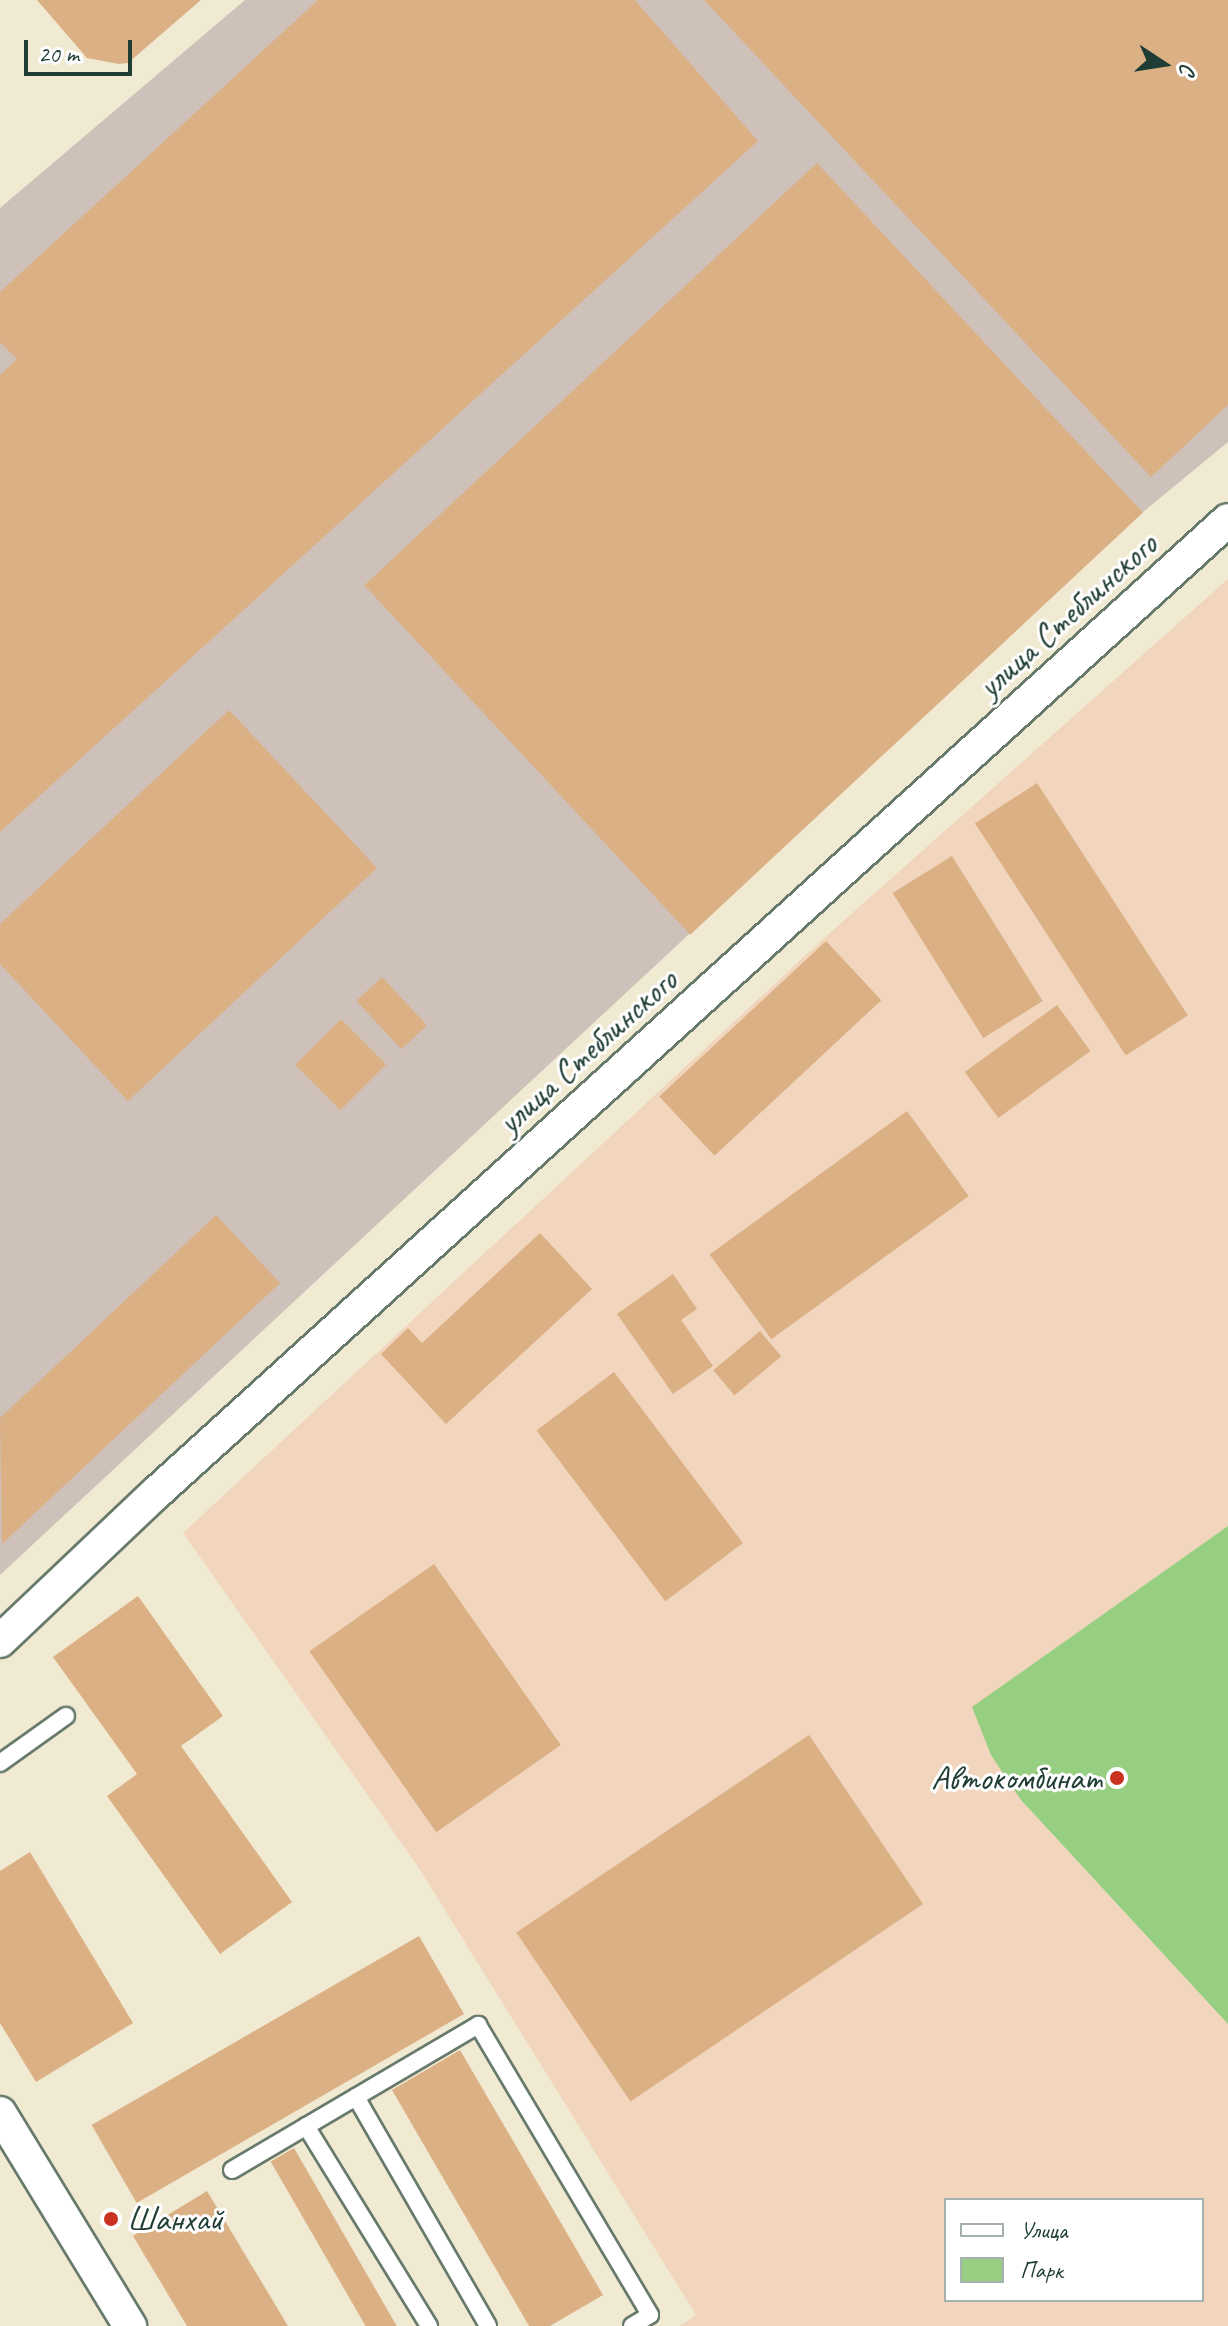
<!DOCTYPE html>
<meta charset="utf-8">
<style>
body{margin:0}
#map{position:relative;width:1228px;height:2326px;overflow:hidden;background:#f1ead2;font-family:Caveat,sans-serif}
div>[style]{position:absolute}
.built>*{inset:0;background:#f1d5bd}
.industrial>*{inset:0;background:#cec1ba}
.green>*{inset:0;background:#97cf82}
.building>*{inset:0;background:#dbb085;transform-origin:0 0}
.roads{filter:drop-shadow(2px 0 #687a6b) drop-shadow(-2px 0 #687a6b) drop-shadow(0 2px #687a6b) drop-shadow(0 -2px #687a6b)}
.service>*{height:16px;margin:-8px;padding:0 8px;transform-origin:8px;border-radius:8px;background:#fff}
.minor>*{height:32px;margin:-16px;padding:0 16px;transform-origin:16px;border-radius:16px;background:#fff}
.dots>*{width:22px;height:22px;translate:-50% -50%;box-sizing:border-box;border:4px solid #fff;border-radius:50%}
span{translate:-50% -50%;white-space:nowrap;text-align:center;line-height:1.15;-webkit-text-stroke:6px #fff;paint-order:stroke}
.street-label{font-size:34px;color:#1f3d34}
.poi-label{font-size:34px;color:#1f3d34}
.right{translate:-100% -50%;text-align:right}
.left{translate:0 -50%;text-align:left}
.legend{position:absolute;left:944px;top:2198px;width:260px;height:104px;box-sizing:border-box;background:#fff;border:2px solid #a5b1ae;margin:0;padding:10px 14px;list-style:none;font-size:24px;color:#1f3d34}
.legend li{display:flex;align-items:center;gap:16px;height:40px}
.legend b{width:40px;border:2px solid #a5b1ae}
.north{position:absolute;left:1124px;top:24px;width:80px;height:80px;-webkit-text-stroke:6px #fff;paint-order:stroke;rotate:102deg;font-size:22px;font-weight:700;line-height:32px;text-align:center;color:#1f3d34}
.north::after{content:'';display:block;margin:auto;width:28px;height:36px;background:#1f3d34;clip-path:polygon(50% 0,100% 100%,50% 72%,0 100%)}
.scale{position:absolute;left:24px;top:40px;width:108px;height:36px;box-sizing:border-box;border:4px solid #1f3d34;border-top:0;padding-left:10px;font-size:24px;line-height:28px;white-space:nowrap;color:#1f3d34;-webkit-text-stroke:6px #fff;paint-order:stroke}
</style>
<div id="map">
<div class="built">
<i style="clip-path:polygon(evenodd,1228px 579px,1228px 1526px,972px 1708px,1021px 1800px,1228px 2024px,1228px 2326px,680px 2326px,696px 2315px,417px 1865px,183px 1533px,822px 940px,1228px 579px,946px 2200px,1202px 2200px,1202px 2300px,946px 2300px,946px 2200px)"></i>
</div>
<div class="industrial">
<i style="clip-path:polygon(245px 0,1228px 0,1228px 442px,1143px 512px,0 1575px,0 208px)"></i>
</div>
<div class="green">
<i style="clip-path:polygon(1228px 1526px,1228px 2024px,1021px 1800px,991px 1755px,972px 1707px)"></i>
</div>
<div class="building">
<i style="clip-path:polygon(37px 0,201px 0,128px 63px,119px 64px,87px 58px)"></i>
<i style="clip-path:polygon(318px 0,635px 0,758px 141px,0 832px,0 375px,17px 359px,0 342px,0 292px)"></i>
<i style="clip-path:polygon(704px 0,1228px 0,1228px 405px,1151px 477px)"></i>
<i style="left:817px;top:163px;width:478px;height:619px;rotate:47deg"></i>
<i style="clip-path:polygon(229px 710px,377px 868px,128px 1101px,0 964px,0 924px)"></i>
<i style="left:1037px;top:783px;width:277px;height:74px;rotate:57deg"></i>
<i style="left:952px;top:856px;width:171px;height:70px;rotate:58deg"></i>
<i style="left:826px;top:941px;width:81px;height:228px;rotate:47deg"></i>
<i style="left:382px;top:977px;width:66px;height:35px;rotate:47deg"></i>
<i style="left:1057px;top:1005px;width:57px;height:114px;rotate:54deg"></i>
<i style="left:341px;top:1019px;width:64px;height:65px;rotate:45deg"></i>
<i style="left:907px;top:1111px;width:105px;height:244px;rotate:54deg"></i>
<i style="clip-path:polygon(216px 1215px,280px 1283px,2px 1544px,0 1418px)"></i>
<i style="clip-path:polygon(540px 1233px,592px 1289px,446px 1424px,381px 1354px,408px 1328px,422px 1343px)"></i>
<i style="clip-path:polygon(673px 1274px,697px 1309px,681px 1320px,713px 1366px,673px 1394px,617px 1314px)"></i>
<i style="left:760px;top:1331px;width:33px;height:61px;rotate:50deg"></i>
<i style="left:614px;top:1372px;width:214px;height:97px;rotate:53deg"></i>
<i style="left:434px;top:1564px;width:221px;height:152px;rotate:55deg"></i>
<i style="clip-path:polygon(138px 1596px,223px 1716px,181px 1746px,292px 1902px,220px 1954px,107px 1796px,137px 1774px,53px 1657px)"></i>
<i style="left:809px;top:1735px;width:204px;height:353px;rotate:56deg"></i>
<i style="clip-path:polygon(30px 1852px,133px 2023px,36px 2082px,0 2023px,0 1871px)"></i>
<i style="left:419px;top:1936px;width:90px;height:378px;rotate:60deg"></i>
<i style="clip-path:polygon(460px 2050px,603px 2295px,550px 2326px,529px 2326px,392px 2090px)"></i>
<i style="left:294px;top:2148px;width:206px;height:27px;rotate:60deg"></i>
<i style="clip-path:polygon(207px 2191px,288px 2326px,187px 2326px,133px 2236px)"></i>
</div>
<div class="roads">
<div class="service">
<i style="left:0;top:1763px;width:81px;rotate:-35.5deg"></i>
<i style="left:356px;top:2097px;width:264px;rotate:60deg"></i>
<i style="left:306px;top:2126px;width:235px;rotate:58.4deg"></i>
<i style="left:232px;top:2170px;width:286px;rotate:-30.5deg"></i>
<i style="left:478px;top:2025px;width:337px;rotate:59.3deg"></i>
<i style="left:650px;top:2315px;width:21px;rotate:149deg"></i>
</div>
<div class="minor">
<i style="left:0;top:1641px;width:214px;rotate:-43.5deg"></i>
<i style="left:155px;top:1494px;width:1449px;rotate:-42.23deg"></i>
<i style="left:0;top:2113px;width:250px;rotate:58.6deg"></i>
</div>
</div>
<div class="dots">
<i style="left:1117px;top:1778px;background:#c8321e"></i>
<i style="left:111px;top:2219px;background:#c8321e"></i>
</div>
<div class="street-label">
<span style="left:1067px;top:615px;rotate:-42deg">улица Стеблинского</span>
<span style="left:587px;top:1051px;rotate:-42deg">улица Стеблинского</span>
</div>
<div class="poi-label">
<span class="right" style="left:1101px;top:1778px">Автокомбинат</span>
<span class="left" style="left:127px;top:2219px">Шанхай</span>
</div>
<ul class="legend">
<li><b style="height:10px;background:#fff"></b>Улица</li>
<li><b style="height:22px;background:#97cf82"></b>Парк</li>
</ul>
<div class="north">С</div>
<div class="scale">20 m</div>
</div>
